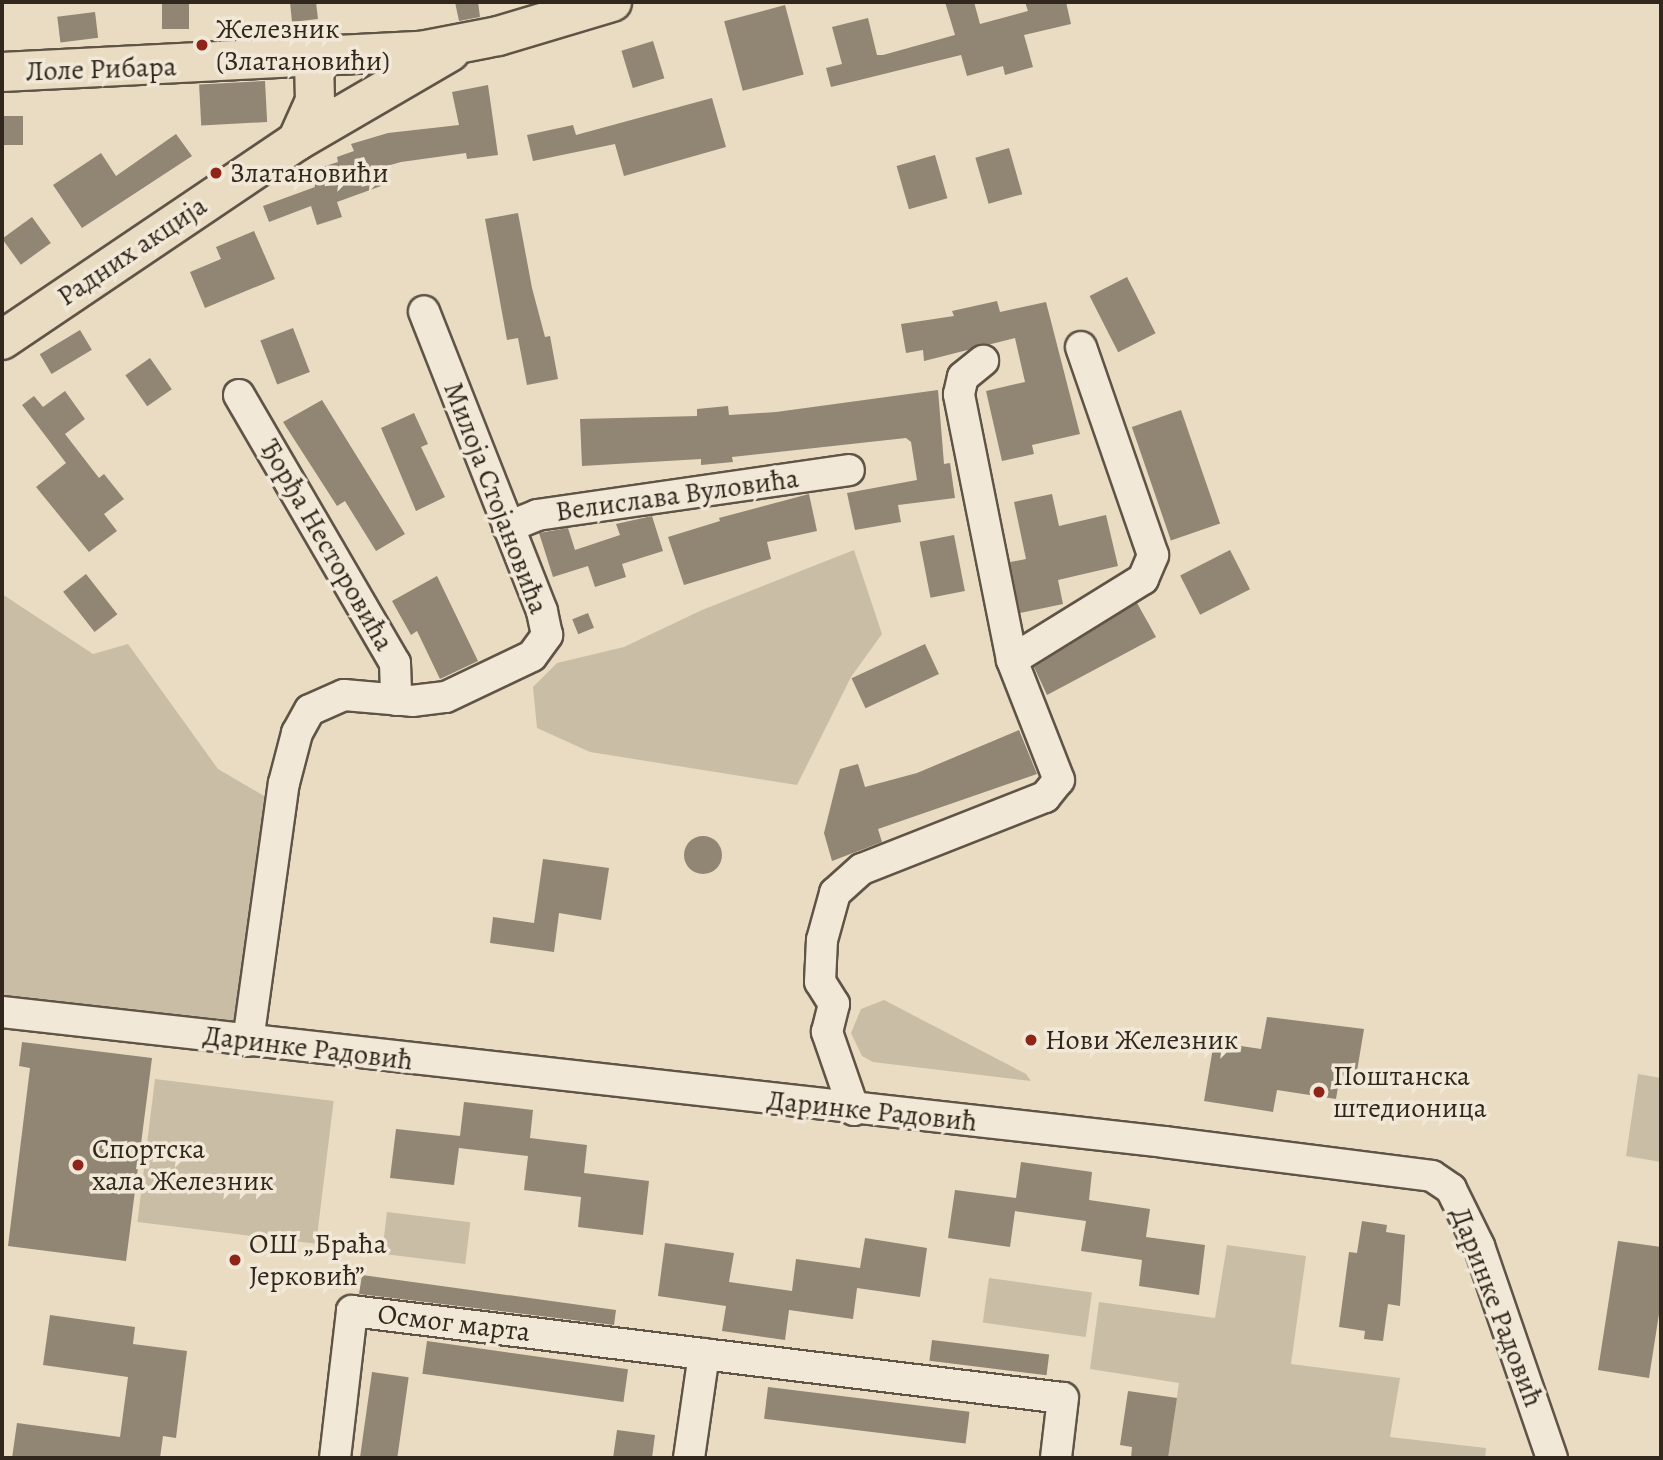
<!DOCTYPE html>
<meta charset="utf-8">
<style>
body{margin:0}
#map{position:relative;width:1663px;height:1460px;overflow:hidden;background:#e9dcc2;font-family:Alegreya,serif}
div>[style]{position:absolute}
.green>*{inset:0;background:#cabda6;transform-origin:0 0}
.building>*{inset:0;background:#918573;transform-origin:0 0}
.round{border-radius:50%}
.roads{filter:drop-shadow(2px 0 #5f5446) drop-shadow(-2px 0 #5f5446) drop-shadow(0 2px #5f5446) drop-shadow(0 -2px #5f5446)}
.minor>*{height:30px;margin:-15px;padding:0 15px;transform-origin:15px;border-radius:15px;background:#f1e8d7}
.major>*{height:38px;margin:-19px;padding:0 19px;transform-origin:19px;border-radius:19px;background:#e9dcc2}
.dots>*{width:19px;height:19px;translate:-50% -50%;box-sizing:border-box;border:4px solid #f1e8d7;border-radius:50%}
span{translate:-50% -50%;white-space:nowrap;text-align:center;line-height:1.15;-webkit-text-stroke:7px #f1e8d7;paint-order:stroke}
.poi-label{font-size:28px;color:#31271d}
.left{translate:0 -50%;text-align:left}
.street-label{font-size:28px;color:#31271d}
.frame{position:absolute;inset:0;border:4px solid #31271d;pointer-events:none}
</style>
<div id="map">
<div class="green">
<i style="clip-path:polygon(854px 550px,882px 634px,851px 677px,797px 785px,590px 752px,537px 728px,533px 687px,557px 663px,624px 647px,702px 610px)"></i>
<i style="clip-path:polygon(2px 594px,93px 654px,128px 644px,218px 769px,271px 800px,239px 1022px,2px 995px)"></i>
<i style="clip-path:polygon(884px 1000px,1026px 1074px,1031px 1081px,873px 1062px,862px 1056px,851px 1033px,861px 1009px)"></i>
<i style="clip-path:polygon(1638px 1074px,1661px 1078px,1661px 1162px,1626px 1156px)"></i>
<i style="left:155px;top:1079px;width:180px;height:144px;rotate:7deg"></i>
<i style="left:387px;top:1212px;width:84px;height:42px;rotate:7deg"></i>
<i style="clip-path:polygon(1227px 1245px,1306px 1256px,1291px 1364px,1400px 1378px,1390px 1437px,1486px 1448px,1485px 1458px,1168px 1458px,1179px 1383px,1090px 1369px,1099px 1302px,1215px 1318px)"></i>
<i style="left:989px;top:1278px;width:104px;height:45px;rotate:8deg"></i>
</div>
<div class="building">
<i style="left:162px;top:2px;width:27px;height:27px"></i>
<i style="clip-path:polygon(290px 2px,316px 2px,318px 19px,292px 22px)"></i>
<i style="clip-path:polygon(455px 2px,478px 2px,480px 17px,459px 21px)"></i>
<i style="clip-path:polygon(945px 2px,974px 2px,980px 24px,1028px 11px,1025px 2px,1066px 2px,1071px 24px,1024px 35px,1033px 67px,1005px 75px,1003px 66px,967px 76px,961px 55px,831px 87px,826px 68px,842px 64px,832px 27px,868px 18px,877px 55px,883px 55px,955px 35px)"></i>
<i style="left:785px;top:5px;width:72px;height:63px;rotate:75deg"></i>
<i style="left:95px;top:12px;width:26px;height:38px;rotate:83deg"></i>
<i style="left:653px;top:41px;width:39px;height:33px;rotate:73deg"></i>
<i style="left:265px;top:81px;width:41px;height:66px;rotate:87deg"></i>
<i style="clip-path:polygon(488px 85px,498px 155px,467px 159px,466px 153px,401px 162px,376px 169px,381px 186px,337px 202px,342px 217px,317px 225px,311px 206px,269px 222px,263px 206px,315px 187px,309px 171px,338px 162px,337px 157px,354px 151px,351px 144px,388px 133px,459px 125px,452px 92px)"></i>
<i style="clip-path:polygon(712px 98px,726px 147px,624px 176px,615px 144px,533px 161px,527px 135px,573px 125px,576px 135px)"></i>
<i style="left:23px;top:116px;width:29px;height:21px;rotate:90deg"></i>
<i style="clip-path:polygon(176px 134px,192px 156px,82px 228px,53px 185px,101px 153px,116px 176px)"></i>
<i style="left:1009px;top:148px;width:48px;height:35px;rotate:74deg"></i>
<i style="left:935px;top:155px;width:45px;height:40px;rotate:74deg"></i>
<i style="clip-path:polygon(518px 213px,532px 288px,545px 337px,550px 336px,558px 379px,527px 385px,518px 338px,507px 340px,485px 219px)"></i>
<i style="left:32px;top:217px;width:32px;height:37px;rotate:54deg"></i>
<i style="clip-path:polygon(254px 231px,275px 279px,205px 308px,190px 272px,221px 259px,216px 247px)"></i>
<i style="left:1127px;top:277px;width:63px;height:42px;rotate:63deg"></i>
<i style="clip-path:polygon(997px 301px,1000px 312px,1046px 302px,1080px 434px,1032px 445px,1034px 454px,1002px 461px,986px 391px,1025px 382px,1015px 338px,924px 361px,923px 350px,906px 353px,901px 324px,954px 316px,952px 311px)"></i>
<i style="left:293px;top:328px;width:47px;height:35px;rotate:69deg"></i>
<i style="left:80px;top:330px;width:23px;height:47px;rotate:59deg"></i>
<i style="left:150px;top:358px;width:38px;height:30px;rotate:55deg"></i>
<i style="clip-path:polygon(938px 390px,944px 464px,950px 463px,955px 498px,898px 505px,901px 522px,855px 530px,847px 493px,917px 480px,911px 442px,906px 438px,732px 457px,733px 462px,701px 465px,701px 459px,582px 466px,580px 419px,697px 416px,697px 409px,728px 406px,729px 415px,776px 412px)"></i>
<i style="clip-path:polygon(65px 391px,85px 419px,65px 434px,99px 478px,104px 474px,124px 499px,104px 514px,117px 531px,89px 552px,36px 487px,66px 463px,22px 405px,34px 396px,43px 407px)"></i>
<i style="clip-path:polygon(322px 400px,405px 534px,376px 551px,345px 501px,337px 506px,283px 422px)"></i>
<i style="left:1181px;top:410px;width:120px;height:52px;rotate:71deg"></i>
<i style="clip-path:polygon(414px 413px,428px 444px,421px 447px,445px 497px,416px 511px,381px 428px)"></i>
<i style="clip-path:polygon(809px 494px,817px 531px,767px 542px,771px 559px,684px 585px,668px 537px,720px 521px,719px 518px)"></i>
<i style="clip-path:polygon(1052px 494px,1059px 526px,1106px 515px,1118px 566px,1058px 580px,1063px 604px,1020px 613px,1010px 562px,1026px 559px,1014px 502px)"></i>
<i style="clip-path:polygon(652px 516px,663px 551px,622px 564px,626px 577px,595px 587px,588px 566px,553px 577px,539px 533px,568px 528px,575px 550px,620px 535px,616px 524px)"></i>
<i style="left:954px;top:535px;width:57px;height:35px;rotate:79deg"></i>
<i style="left:1230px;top:550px;width:44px;height:56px;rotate:63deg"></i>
<i style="left:86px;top:574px;width:51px;height:29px;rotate:52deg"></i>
<i style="clip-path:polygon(437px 576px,478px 661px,440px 679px,417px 631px,411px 635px,392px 601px)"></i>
<i style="clip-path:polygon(1137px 603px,1156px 637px,1047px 695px,1034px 667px)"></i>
<i style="left:588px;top:613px;width:16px;height:17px;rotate:68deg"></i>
<i style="left:925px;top:644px;width:33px;height:81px;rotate:65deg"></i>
<i style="clip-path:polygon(1019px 730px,1037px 774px,878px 829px,882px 842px,832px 861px,824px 833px,840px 769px,858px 764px,865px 787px,917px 773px)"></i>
<i class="round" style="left:684px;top:836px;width:38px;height:38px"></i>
<i style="clip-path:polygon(543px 859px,609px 868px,601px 920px,559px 913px,554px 952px,490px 943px,493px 917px,534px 923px)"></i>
<i style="clip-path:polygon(1267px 1017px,1364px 1029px,1356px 1077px,1340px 1075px,1336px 1099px,1277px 1090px,1273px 1112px,1204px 1101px,1214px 1042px,1261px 1049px)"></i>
<i style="clip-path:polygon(22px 1042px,152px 1058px,126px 1261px,8px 1246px,30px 1068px,19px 1066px)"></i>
<i style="clip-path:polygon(464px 1102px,533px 1110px,530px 1138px,587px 1145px,584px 1173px,649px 1181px,643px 1235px,578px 1227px,581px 1197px,524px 1190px,528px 1156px,459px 1148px,460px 1140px,454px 1185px,390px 1178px,396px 1129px,460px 1136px)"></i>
<i style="clip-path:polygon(1021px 1162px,1092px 1172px,1089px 1200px,1150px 1209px,1146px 1237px,1205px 1245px,1199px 1295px,1139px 1286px,1142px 1260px,1081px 1251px,1086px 1221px,1015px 1211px,1010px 1247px,948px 1238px,955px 1190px,1016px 1198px)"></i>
<i style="clip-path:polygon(1362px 1221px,1387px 1225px,1386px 1232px,1405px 1235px,1400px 1306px,1388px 1304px,1383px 1341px,1364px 1339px,1365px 1331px,1339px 1327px,1349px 1252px,1357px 1253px)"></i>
<i style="clip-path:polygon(865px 1238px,927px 1248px,920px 1297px,857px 1288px,853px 1319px,789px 1310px,785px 1340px,722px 1331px,726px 1306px,658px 1296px,665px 1243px,734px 1253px,729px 1282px,792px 1291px,796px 1259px,860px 1268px)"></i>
<i style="clip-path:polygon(1618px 1241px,1661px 1247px,1661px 1301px,1649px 1378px,1598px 1370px)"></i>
<i style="clip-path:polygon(362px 1275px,616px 1310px,614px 1325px,359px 1294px)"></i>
<i style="clip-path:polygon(50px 1315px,135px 1327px,133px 1344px,187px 1351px,176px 1438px,163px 1436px,160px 1458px,12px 1458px,17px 1423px,120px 1437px,128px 1377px,43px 1365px)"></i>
<i style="left:932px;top:1340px;width:118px;height:21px;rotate:7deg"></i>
<i style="left:427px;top:1341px;width:203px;height:33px;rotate:8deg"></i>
<i style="left:372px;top:1372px;width:37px;height:87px;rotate:8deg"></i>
<i style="left:768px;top:1387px;width:203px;height:32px;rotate:7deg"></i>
<i style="clip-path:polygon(1128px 1391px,1177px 1398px,1168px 1458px,1131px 1458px,1132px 1447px,1120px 1445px)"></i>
<i style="clip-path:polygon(617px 1430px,655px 1435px,652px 1458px,613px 1458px)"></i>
</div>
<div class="roads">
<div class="minor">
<i style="left:239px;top:395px;width:310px;rotate:59.8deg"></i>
<i style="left:395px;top:663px;width:37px;rotate:88deg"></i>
<i style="left:508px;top:527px;width:31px;rotate:-22deg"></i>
<i style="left:537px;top:515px;width:315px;rotate:-8.2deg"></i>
<i style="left:1012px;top:660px;width:154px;rotate:-31.7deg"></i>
<i style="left:1143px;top:579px;width:26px;rotate:-67deg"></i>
<i style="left:1153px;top:555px;width:220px;rotate:-109.1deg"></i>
<i style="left:2px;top:1012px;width:1169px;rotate:6.38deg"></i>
<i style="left:1164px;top:1142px;width:270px;rotate:7.2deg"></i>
<i style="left:1432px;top:1176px;width:23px;rotate:34deg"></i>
<i style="left:1451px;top:1189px;width:64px;rotate:63.8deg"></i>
<i style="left:1479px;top:1246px;width:224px;rotate:71deg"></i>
<i style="left:248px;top:1041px;width:260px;rotate:-82.1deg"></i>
<i style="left:284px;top:783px;width:52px;rotate:-75.4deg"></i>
<i style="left:297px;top:733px;width:26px;rotate:-61deg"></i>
<i style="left:310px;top:710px;width:37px;rotate:-24deg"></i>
<i style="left:344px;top:695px;width:68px;rotate:5deg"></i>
<i style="left:412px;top:701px;width:34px;rotate:-7deg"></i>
<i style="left:446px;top:697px;width:95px;rotate:-25.5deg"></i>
<i style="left:532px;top:656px;width:26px;rotate:-54deg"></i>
<i style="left:547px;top:635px;width:25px;rotate:-102deg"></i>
<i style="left:542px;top:611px;width:322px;rotate:-111.5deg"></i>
<i style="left:854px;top:1110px;width:83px;rotate:-109.1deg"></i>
<i style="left:827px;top:1032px;width:29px;rotate:-76deg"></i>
<i style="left:834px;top:1004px;width:26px;rotate:-122deg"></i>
<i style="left:820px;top:982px;width:42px;rotate:-87.3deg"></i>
<i style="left:822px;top:940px;width:49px;rotate:-74.5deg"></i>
<i style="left:835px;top:893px;width:36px;rotate:-42deg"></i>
<i style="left:862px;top:869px;width:197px;rotate:-21.5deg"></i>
<i style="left:1045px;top:797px;width:22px;rotate:-51deg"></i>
<i style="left:1059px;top:780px;width:129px;rotate:-111.4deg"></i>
<i style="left:1012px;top:660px;width:271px;rotate:-101.3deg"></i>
<i style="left:959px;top:394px;width:17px;rotate:-77deg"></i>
<i style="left:963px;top:377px;width:26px;rotate:-39deg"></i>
<i style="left:335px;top:1458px;width:148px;rotate:-83.4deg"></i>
<i style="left:352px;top:1311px;width:716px;rotate:6.98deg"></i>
<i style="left:1063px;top:1398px;width:60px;rotate:96.7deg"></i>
<i style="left:689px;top:1458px;width:105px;rotate:-81.8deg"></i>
</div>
<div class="major">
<i style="left:2px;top:72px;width:420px;rotate:-2.9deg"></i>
<i style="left:421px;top:51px;width:78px;rotate:-11deg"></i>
<i style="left:498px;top:36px;width:119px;rotate:-16.6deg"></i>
<i style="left:297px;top:141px;width:44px;rotate:-65.8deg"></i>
<i style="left:315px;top:101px;width:42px;rotate:-91.4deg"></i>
<i style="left:2px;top:340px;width:356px;rotate:-34deg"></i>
<i style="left:297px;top:141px;width:177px;rotate:-30.2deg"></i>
</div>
</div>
<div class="dots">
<i style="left:202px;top:45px;background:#8f2418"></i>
<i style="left:216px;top:173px;background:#8f2418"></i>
<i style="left:1031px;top:1040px;background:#8f2418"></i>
<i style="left:1319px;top:1092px;background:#8f2418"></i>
<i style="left:78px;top:1165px;background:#8f2418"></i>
<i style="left:235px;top:1260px;background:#8f2418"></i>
</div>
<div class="poi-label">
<span class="left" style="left:216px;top:45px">Железник<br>(Златановићи)</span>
<span class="left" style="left:230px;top:173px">Златановићи</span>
<span class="left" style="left:1045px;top:1040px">Нови Железник</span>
<span class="left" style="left:1333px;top:1092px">Поштанска<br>штедионица</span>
<span class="left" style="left:92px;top:1165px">Спортска<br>хала Железник</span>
<span class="left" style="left:249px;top:1260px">ОШ „Браћа<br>Јерковић”</span>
</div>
<div class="street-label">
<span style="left:101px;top:69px;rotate:-2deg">Лоле Рибара</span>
<span style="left:132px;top:251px;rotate:-34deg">Радних акција</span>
<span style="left:677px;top:495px;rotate:-8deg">Велислава Вуловића</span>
<span style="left:496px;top:498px;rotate:69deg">Милоја Стојановића</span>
<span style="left:327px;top:545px;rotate:60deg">Ђорђа Несторовића</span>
<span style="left:308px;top:1048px;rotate:7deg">Даринке Радовић</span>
<span style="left:872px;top:1111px;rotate:6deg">Даринке Радовић</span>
<span style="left:1497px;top:1307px;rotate:69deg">Даринке Радовић</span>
<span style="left:454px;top:1323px;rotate:7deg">Осмог марта</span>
</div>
<div class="frame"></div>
</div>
